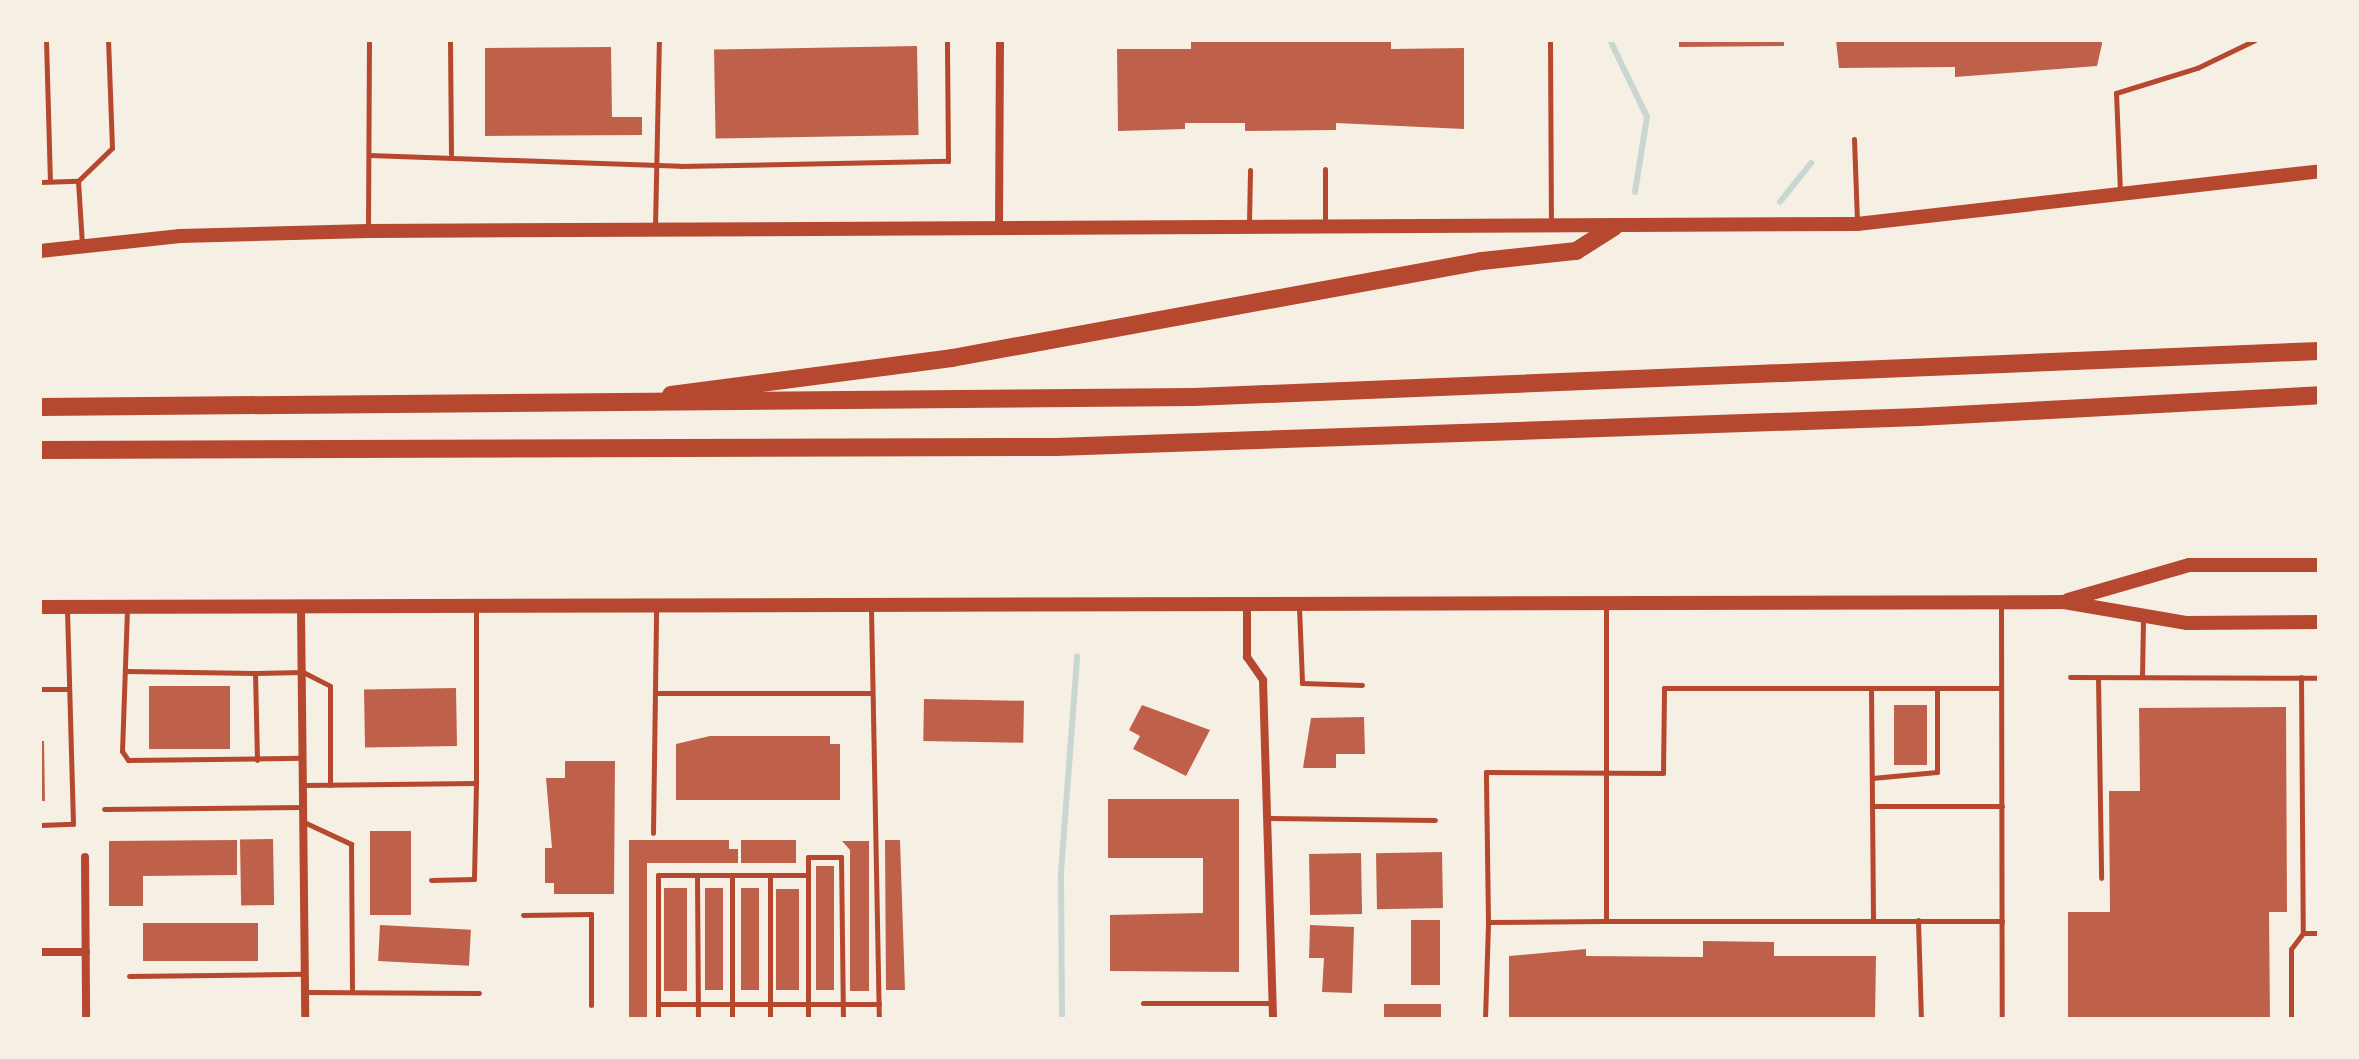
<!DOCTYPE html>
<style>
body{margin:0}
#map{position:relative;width:2359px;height:1059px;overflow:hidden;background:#f6efe4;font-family:Merriweather,serif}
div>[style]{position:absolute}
.stream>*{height:6px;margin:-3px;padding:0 3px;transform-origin:3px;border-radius:3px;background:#c9d6d2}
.building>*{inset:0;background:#bf614a;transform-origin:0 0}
.service>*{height:5px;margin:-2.5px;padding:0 2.5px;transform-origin:2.5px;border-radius:2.5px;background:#b5482f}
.minor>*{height:8px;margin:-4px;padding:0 4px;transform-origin:4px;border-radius:4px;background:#b5482f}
.secondary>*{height:14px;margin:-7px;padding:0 7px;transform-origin:7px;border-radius:7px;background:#b5482f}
.motorway>*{height:18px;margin:-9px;padding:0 9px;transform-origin:9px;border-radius:9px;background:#b5482f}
span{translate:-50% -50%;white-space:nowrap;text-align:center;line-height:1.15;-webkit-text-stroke:6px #f6efe4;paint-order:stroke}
.frame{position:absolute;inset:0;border:42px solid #f6efe4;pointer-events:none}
</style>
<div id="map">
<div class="stream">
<i style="left:1610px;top:40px;width:85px;rotate:64.3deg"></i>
<i style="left:1647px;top:117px;width:76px;rotate:99.1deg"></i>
<i style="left:1780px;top:202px;width:50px;rotate:-51.5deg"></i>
<i style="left:1062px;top:1019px;width:147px;rotate:-90.4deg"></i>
<i style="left:1061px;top:872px;width:216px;rotate:-85.7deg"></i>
</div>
<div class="building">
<i style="clip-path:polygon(1191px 40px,1391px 40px,1391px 49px,1464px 48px,1464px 129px,1336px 123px,1336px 130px,1245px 131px,1245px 123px,1185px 123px,1185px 129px,1118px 131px,1117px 49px,1191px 49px)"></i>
<i style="clip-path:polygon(1679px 40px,1784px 40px,1784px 46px,1679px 47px)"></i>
<i style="clip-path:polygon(1836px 40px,2102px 40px,2102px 44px,2097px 66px,1955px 77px,1955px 67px,1839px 68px)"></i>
<i style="left:917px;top:46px;width:89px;height:203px;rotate:89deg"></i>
<i style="clip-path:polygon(611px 47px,612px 117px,642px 117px,642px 135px,485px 136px,485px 48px)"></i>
<i style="left:149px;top:686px;width:81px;height:63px"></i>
<i style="left:456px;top:688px;width:58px;height:92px;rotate:89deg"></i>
<i style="left:924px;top:699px;width:100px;height:42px;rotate:1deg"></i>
<i style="clip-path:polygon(1142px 705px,1210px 730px,1186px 776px,1133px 749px,1140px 736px,1129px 730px)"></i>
<i style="left:1894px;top:705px;width:33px;height:60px"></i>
<i style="clip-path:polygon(2286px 707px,2287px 912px,2269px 912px,2270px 1019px,2068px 1019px,2068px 912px,2110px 912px,2109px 791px,2140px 791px,2139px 708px)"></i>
<i style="clip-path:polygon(1364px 717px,1365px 754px,1336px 754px,1336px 768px,1303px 768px,1311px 718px)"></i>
<i style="clip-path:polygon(710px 736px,830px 736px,830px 744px,840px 744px,840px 800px,676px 800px,676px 744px)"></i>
<i style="clip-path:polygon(40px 741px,44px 741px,45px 801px,40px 801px)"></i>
<i style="clip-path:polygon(565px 761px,615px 761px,614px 894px,554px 894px,554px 883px,545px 883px,545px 848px,552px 848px,546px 778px,565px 778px)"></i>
<i style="clip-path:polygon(1108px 799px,1239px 799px,1239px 972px,1110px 971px,1110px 915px,1203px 913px,1203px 858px,1108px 858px)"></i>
<i style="left:370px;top:831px;width:41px;height:84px"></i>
<i style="left:273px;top:839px;width:66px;height:33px;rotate:89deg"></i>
<i style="clip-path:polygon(237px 840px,237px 875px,143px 876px,143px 906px,109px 906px,109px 841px)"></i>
<i style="clip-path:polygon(629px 840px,729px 840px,729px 849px,738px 849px,738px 863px,647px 863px,647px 1019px,629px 1019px)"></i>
<i style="left:741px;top:840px;width:55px;height:23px"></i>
<i style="clip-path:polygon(885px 840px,900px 840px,905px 990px,886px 990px)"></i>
<i style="clip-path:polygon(842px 841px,869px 841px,869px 991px,850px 991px,850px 850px)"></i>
<i style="left:1442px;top:852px;width:56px;height:66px;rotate:89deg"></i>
<i style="left:1361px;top:853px;width:61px;height:52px;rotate:89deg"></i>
<i style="left:816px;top:866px;width:18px;height:124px"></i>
<i style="left:664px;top:888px;width:23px;height:103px"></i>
<i style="left:705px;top:888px;width:18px;height:102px"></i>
<i style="left:741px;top:888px;width:18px;height:102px"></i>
<i style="left:776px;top:889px;width:23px;height:101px"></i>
<i style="left:1411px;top:920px;width:29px;height:65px"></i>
<i style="left:143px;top:923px;width:115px;height:38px"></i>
<i style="left:380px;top:925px;width:91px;height:36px;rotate:3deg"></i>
<i style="clip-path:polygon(1310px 925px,1354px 927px,1352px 993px,1322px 992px,1324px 958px,1309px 958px)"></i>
<i style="clip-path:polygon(1703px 941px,1774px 942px,1774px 956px,1876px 956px,1875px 1019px,1509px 1019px,1509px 956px,1586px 949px,1586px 956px,1703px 957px)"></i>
<i style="left:1441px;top:1004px;width:15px;height:57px;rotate:90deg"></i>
</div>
<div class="service">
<i style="left:46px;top:40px;width:141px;rotate:88.4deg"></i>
<i style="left:450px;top:40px;width:114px;rotate:89.5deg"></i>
<i style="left:1550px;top:40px;width:183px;rotate:89.7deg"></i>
<i style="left:1854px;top:139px;width:83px;rotate:87.9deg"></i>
<i style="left:369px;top:155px;width:311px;rotate:2deg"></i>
<i style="left:680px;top:166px;width:268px;rotate:-1.1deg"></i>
<i style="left:948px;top:161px;width:121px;rotate:-90.5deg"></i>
<i style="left:1325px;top:169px;width:57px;rotate:90deg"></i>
<i style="left:78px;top:181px;width:64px;rotate:86.4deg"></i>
<i style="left:40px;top:182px;width:38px;rotate:-2deg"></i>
<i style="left:78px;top:181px;width:47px;rotate:-44.1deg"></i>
<i style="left:112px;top:148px;width:108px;rotate:-92.1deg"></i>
<i style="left:2120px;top:192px;width:99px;rotate:-92.3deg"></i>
<i style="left:2116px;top:93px;width:85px;rotate:-17.2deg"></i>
<i style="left:2197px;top:68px;width:64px;rotate:-25.8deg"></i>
<i style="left:1249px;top:223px;width:53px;rotate:-88.9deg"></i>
<i style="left:655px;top:227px;width:187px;rotate:-88.8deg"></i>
<i style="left:368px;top:230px;width:190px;rotate:-89.7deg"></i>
<i style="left:2001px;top:604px;width:415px;rotate:89.9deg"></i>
<i style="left:1299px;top:607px;width:76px;rotate:87.7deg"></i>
<i style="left:1302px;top:683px;width:60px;rotate:1.9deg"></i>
<i style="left:127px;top:609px;width:142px;rotate:92deg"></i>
<i style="left:122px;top:751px;width:11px;rotate:56deg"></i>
<i style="left:128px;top:760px;width:175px;rotate:-0.7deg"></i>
<i style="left:871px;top:609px;width:410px;rotate:88.9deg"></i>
<i style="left:126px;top:671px;width:129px;rotate:0.9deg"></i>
<i style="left:2070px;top:677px;width:249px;rotate:0.2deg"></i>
<i style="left:2098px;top:677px;width:201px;rotate:89.1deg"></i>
<i style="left:2142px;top:677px;width:59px;rotate:-89deg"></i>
<i style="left:2301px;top:677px;width:256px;rotate:89.6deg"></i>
<i style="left:1871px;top:688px;width:232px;rotate:89.5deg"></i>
<i style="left:40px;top:689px;width:29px"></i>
<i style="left:656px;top:693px;width:214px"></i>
<i style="left:257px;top:760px;width:87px;rotate:-91.3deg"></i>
<i style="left:255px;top:673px;width:48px;rotate:-1.2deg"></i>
<i style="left:303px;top:672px;width:30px;rotate:27deg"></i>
<i style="left:330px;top:686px;width:99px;rotate:90deg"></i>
<i style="left:1872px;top:778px;width:65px;rotate:-5.3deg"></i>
<i style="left:1937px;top:772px;width:84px;rotate:-90deg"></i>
<i style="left:476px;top:783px;width:174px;rotate:-90deg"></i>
<i style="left:305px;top:785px;width:171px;rotate:-0.7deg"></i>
<i style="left:476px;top:783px;width:96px;rotate:91.2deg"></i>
<i style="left:474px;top:879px;width:43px;rotate:178.7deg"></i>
<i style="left:1873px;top:806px;width:129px"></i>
<i style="left:104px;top:809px;width:200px;rotate:-0.6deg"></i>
<i style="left:1268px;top:818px;width:167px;rotate:0.7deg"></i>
<i style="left:306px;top:823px;width:50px;rotate:25deg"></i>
<i style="left:351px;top:844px;width:145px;rotate:89.6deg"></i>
<i style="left:40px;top:825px;width:33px;rotate:-2deg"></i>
<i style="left:73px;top:824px;width:216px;rotate:-91.6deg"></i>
<i style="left:653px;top:833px;width:224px;rotate:-89.2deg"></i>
<i style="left:697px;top:875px;width:144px;rotate:89.6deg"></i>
<i style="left:732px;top:875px;width:144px;rotate:90deg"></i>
<i style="left:770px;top:875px;width:144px;rotate:90deg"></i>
<i style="left:523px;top:915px;width:68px;rotate:-0.8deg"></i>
<i style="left:591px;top:914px;width:91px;rotate:90deg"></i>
<i style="left:1918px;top:920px;width:99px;rotate:88.3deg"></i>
<i style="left:1606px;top:921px;width:396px"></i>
<i style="left:1488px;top:922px;width:150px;rotate:-90.8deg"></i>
<i style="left:1486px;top:772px;width:177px;rotate:0.3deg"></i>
<i style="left:1663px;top:773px;width:85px;rotate:-89.3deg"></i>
<i style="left:1664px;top:688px;width:337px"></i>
<i style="left:129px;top:976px;width:175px;rotate:-0.7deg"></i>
<i style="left:305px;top:992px;width:174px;rotate:0.3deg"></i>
<i style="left:1143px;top:1003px;width:130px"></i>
<i style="left:658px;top:1004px;width:221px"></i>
<i style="left:658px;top:1019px;width:144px;rotate:-90deg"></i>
<i style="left:658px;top:875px;width:149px"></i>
<i style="left:808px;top:1019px;width:162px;rotate:-90deg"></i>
<i style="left:808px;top:857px;width:33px"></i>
<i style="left:841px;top:857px;width:162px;rotate:89.3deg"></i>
<i style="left:1485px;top:1019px;width:97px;rotate:-88.2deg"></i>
<i style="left:1488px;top:922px;width:118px;rotate:-0.5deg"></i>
<i style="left:1606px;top:921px;width:314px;rotate:-90deg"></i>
<i style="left:2291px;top:1019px;width:70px;rotate:-90deg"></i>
<i style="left:2291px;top:949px;width:20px;rotate:-53deg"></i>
<i style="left:2303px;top:933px;width:16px"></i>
</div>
<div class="minor">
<i style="left:999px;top:231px;width:191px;rotate:-89.7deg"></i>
<i style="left:1247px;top:607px;width:50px;rotate:90deg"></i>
<i style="left:1247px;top:657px;width:28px;rotate:55deg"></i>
<i style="left:1263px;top:680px;width:339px;rotate:88.3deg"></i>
<i style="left:301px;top:609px;width:410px;rotate:89.4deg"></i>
<i style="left:85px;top:857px;width:162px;rotate:89.6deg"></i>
<i style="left:40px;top:952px;width:46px"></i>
</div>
<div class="secondary">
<i style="left:40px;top:251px;width:141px;rotate:-6.1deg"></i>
<i style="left:180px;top:236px;width:188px;rotate:-1.5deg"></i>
<i style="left:368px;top:231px;width:1489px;rotate:-0.27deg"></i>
<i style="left:1857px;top:224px;width:465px;rotate:-6.5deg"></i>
<i style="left:2068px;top:600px;width:126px;rotate:-16.1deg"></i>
<i style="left:2189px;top:565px;width:130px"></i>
<i style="left:40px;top:607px;width:2024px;rotate:-0.14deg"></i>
<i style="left:2064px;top:602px;width:125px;rotate:9.7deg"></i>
<i style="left:2187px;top:623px;width:132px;rotate:-0.4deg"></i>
</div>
<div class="motorway">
<i style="left:671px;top:395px;width:283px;rotate:-7.5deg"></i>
<i style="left:952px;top:358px;width:539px;rotate:-10.37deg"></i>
<i style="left:1482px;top:261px;width:95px;rotate:-6.1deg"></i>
<i style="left:1576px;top:251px;width:45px;rotate:-32.3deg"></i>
<i style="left:40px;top:407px;width:1154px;rotate:-0.5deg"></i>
<i style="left:1194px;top:397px;width:1126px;rotate:-2.34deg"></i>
<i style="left:40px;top:450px;width:1016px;rotate:-0.17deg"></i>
<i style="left:1056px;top:447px;width:864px;rotate:-1.99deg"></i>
<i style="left:1919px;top:417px;width:401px;rotate:-3.1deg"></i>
</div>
<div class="frame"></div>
</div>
